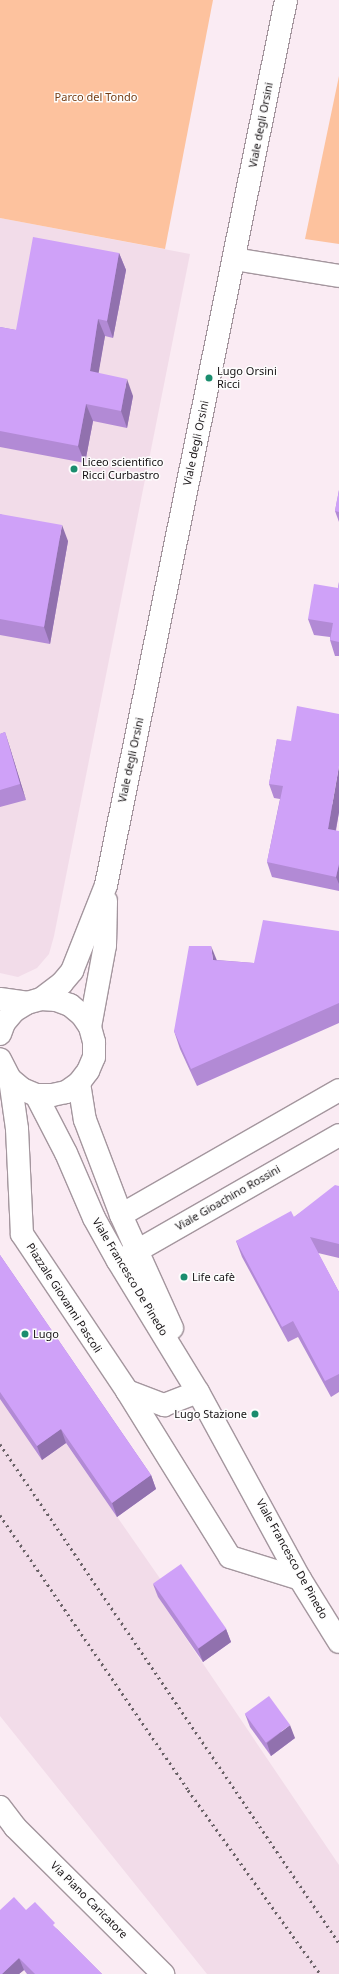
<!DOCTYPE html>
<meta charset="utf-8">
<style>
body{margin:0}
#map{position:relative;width:339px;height:1974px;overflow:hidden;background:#faebf3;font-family:"Noto Sans",sans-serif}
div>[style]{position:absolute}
.built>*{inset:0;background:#f2dce9}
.green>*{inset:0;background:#fdc29e}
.roads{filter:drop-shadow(1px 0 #a4969e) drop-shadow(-1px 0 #a4969e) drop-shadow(0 1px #a4969e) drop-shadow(0 -1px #a4969e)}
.minor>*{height:22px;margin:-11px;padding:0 11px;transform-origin:11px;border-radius:11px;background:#fff}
.major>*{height:22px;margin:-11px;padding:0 11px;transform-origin:11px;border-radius:11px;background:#fff}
.rail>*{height:3px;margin-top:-1.5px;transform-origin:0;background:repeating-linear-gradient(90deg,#6a6267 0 2px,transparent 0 6px)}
.wall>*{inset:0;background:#b28ad5}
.shaded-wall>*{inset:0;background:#9171ae}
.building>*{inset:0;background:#cfa1f8;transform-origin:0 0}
.dots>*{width:11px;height:11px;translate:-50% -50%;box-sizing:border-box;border:2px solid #fdfdfd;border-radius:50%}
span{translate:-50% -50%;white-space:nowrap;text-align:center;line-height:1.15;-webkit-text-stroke:3px #fdfdfd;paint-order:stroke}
.park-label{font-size:11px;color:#753c12}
.street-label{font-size:11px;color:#161214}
.poi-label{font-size:11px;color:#161214}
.left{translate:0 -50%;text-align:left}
.right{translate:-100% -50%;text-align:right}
</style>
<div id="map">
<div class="built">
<i style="clip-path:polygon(0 218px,190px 254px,54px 936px,49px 954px,37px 968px,18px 977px,0 973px)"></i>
<i style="clip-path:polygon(0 1261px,54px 1426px,168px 1590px,158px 1597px,339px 1865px,339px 1974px,207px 1974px,0 1716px)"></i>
</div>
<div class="green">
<i style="clip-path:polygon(0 0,213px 0,165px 249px,0 218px)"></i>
<i style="clip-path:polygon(339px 76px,339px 244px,305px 239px)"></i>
</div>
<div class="roads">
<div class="minor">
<i style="left:234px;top:259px;width:106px;rotate:9.2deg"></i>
<i style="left:41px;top:999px;width:26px;rotate:-37deg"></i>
<i style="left:62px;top:983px;width:16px;rotate:-50deg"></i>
<i style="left:72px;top:971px;width:92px;rotate:-68.4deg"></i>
<i style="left:106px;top:885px;width:903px;rotate:-78.5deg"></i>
<i style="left:90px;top:1027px;width:83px;rotate:-79.6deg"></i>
<i style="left:105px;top:945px;width:44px;rotate:-88.7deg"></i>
<i style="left:10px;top:1079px;width:50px;rotate:82deg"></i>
<i style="left:17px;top:1129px;width:105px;rotate:87.3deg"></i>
<i style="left:22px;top:1234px;width:189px;rotate:56.2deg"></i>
<i style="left:127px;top:1391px;width:195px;rotate:58.2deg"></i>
<i style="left:230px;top:1557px;width:73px;rotate:17.4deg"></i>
<i style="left:121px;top:1215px;width:251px;rotate:-29.8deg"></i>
<i style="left:121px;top:1260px;width:251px;rotate:-29.8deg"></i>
<i style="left:127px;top:1391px;width:40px;rotate:21deg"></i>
<i style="left:164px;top:1405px;width:36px;rotate:-21deg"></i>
<i style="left:0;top:1807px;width:25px;rotate:53deg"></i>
<i style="left:15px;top:1827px;width:209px;rotate:44.8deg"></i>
</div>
<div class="major">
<i style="left:0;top:999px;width:27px;rotate:8deg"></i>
<i style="left:0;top:1034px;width:12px;rotate:-70deg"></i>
<i style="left:4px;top:1023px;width:16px;rotate:-50deg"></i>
<i style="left:14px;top:1011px;width:15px;rotate:-32deg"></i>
<i style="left:27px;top:1003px;width:15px;rotate:-16deg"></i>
<i style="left:41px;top:999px;width:15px;rotate:4deg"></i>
<i style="left:56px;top:1000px;width:15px;rotate:20deg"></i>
<i style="left:70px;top:1005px;width:16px;rotate:40deg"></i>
<i style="left:82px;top:1015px;width:14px;rotate:56deg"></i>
<i style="left:90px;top:1027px;width:16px;rotate:75deg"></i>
<i style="left:94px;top:1042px;width:15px;rotate:90deg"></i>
<i style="left:94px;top:1057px;width:15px;rotate:113deg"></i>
<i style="left:88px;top:1071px;width:15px;rotate:127deg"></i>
<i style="left:79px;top:1083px;width:16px;rotate:145deg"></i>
<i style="left:66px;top:1092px;width:14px;rotate:168deg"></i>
<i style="left:52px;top:1095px;width:16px;rotate:180deg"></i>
<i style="left:36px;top:1095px;width:15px;rotate:-157deg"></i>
<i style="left:22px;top:1089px;width:16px;rotate:-140deg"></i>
<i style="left:10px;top:1079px;width:22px;rotate:-117deg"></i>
<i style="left:79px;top:1083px;width:37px;rotate:81deg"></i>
<i style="left:85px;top:1120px;width:102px;rotate:69.2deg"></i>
<i style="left:121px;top:1215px;width:124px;rotate:65.7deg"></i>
<i style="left:36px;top:1095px;width:65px;rotate:62.7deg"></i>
<i style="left:66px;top:1153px;width:71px;rotate:66.7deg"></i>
<i style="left:94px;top:1218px;width:49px;rotate:60.8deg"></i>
<i style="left:118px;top:1261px;width:153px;rotate:58.6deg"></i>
<i style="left:198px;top:1392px;width:213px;rotate:61.4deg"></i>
<i style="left:300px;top:1579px;width:74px;rotate:58.2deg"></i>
</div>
</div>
<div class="rail">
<i style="left:0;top:1444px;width:603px;rotate:55.81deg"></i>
<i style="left:0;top:1515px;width:333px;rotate:55.6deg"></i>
<i style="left:188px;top:1790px;width:226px;rotate:54.3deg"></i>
</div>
<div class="wall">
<i style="clip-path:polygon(119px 253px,126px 270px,113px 338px,105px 336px,98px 373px,133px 396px,127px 428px,93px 421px,85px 463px,0 447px,0 327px,16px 330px)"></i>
<i style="clip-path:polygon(339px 490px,339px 522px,335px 511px)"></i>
<i style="clip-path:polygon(0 514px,68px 541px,50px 644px,0 635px)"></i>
<i style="clip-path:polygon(339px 582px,339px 656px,335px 656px,330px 640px,330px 637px,314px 635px,308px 619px,338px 588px)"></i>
<i style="clip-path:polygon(5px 732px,10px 748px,26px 800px,0 807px,0 734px)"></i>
<i style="clip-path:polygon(277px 739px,339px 812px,336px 831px,339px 831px,339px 891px,272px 877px,267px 862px,280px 799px,274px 798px,269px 784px)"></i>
<i style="clip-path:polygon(339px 931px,339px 1023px,197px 1086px,180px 1049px,174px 1031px,217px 960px,254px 963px)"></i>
<i style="clip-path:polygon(339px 1186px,339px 1258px,318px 1253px,339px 1292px,339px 1392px,331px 1397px,298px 1337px,288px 1342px,242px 1257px,236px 1241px,294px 1217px)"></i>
<i style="clip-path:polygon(0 1255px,151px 1475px,156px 1489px,117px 1517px,66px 1443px,42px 1460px,0 1399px)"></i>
<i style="clip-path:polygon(153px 1584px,226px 1629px,231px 1642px,203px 1662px,158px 1597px)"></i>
<i style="clip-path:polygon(245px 1714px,295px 1738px,271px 1756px,250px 1727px)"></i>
<i style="clip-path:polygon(26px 1910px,57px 1929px,102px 1974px,27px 1974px,24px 1970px,19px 1974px,0 1974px)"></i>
</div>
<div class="shaded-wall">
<i style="clip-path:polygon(119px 253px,126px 270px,113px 338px,107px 321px)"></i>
<i style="clip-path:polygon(98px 319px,105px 336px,96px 388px,90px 371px)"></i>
<i style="clip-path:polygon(127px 379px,133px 396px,127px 428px,121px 411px)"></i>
<i style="clip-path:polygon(86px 404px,93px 421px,85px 463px,78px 446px)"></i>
<i style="clip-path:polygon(62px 525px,68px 541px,50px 644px,44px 627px)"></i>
<i style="clip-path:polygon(5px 732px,10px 748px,26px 800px,20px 784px)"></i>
<i style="clip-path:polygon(339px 766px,339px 812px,333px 844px,328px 829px)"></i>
<i style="clip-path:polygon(339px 864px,339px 884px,336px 877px)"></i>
<i style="clip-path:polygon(211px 946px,218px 963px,213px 960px)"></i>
<i style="clip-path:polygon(61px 1429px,66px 1443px,42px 1460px,37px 1446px)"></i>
<i style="clip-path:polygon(151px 1475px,156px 1489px,117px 1517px,112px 1503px)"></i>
<i style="clip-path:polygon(226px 1629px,231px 1642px,203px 1662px,198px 1649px)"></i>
<i style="clip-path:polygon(290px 1725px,295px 1738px,271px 1756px,267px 1743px)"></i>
<i style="clip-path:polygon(19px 1958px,24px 1970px,19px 1974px,2px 1974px)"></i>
</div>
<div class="building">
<i style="clip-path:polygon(33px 237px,119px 253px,107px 321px,98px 319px,90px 371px,127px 379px,121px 411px,86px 404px,78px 446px,0 431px,0 327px,16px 330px)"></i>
<i style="clip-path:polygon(339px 490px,339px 512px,335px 511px)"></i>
<i style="clip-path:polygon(0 514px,62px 525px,44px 627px,0 619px)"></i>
<i style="clip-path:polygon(339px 582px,339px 642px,330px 640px,333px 623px,308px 619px,314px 584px,338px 588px)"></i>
<i style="clip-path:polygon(297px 706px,339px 714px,339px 766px,328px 829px,339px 831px,339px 864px,336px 877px,267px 862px,283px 786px,269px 784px,277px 739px,291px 741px)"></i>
<i style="clip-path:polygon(5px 732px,20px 784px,0 790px,0 734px)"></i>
<i style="clip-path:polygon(263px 920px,339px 931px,339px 1003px,191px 1069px,174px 1031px,189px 946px,211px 946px,213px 960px,254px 963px)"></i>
<i style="clip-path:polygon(335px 1185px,339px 1186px,339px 1244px,310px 1237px,339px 1292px,339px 1374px,325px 1381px,293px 1321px,282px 1327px,236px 1241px,291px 1211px,294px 1217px)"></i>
<i style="clip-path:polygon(0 1255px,151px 1475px,112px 1503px,61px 1429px,37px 1446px,0 1392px)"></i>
<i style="left:181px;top:1564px;width:79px;height:34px;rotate:55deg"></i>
<i style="left:269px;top:1696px;width:36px;height:30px;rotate:54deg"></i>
<i style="clip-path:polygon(14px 1897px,26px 1910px,35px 1902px,55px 1923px,53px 1925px,102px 1974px,35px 1974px,19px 1958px,2px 1974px,0 1974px,0 1910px)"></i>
</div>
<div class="dots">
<i style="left:209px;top:378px;background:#1a8d6e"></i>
<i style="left:74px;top:469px;background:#1a8d6e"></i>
<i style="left:184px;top:1277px;background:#1a8d6e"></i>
<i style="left:25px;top:1334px;background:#1a8d6e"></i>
<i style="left:255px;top:1414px;background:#1a8d6e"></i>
</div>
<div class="park-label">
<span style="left:96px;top:97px">Parco del Tondo</span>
</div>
<div class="street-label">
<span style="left:261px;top:125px;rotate:-79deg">Viale degli Orsini</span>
<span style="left:196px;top:443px;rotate:-78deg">Viale degli Orsini</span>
<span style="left:131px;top:760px;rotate:-78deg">Viale degli Orsini</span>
<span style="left:228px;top:1198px;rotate:-30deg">Viale Gioachino Rossini</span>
<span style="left:130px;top:1277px;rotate:59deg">Viale Francesco De Pinedo</span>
<span style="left:64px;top:1298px;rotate:57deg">Piazzale Giovanni Pascoli</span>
<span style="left:292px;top:1559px;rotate:61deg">Viale Francesco De Pinedo</span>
<span style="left:89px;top:1900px;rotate:45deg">Via Piano Caricatore</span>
</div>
<div class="poi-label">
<span class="left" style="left:217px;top:378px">Lugo Orsini<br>Ricci</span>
<span class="left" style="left:82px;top:469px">Liceo scientifico<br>Ricci Curbastro</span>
<span class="left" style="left:192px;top:1277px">Life cafè</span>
<span class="left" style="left:33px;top:1334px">Lugo</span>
<span class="right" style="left:247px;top:1414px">Lugo Stazione</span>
</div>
</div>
